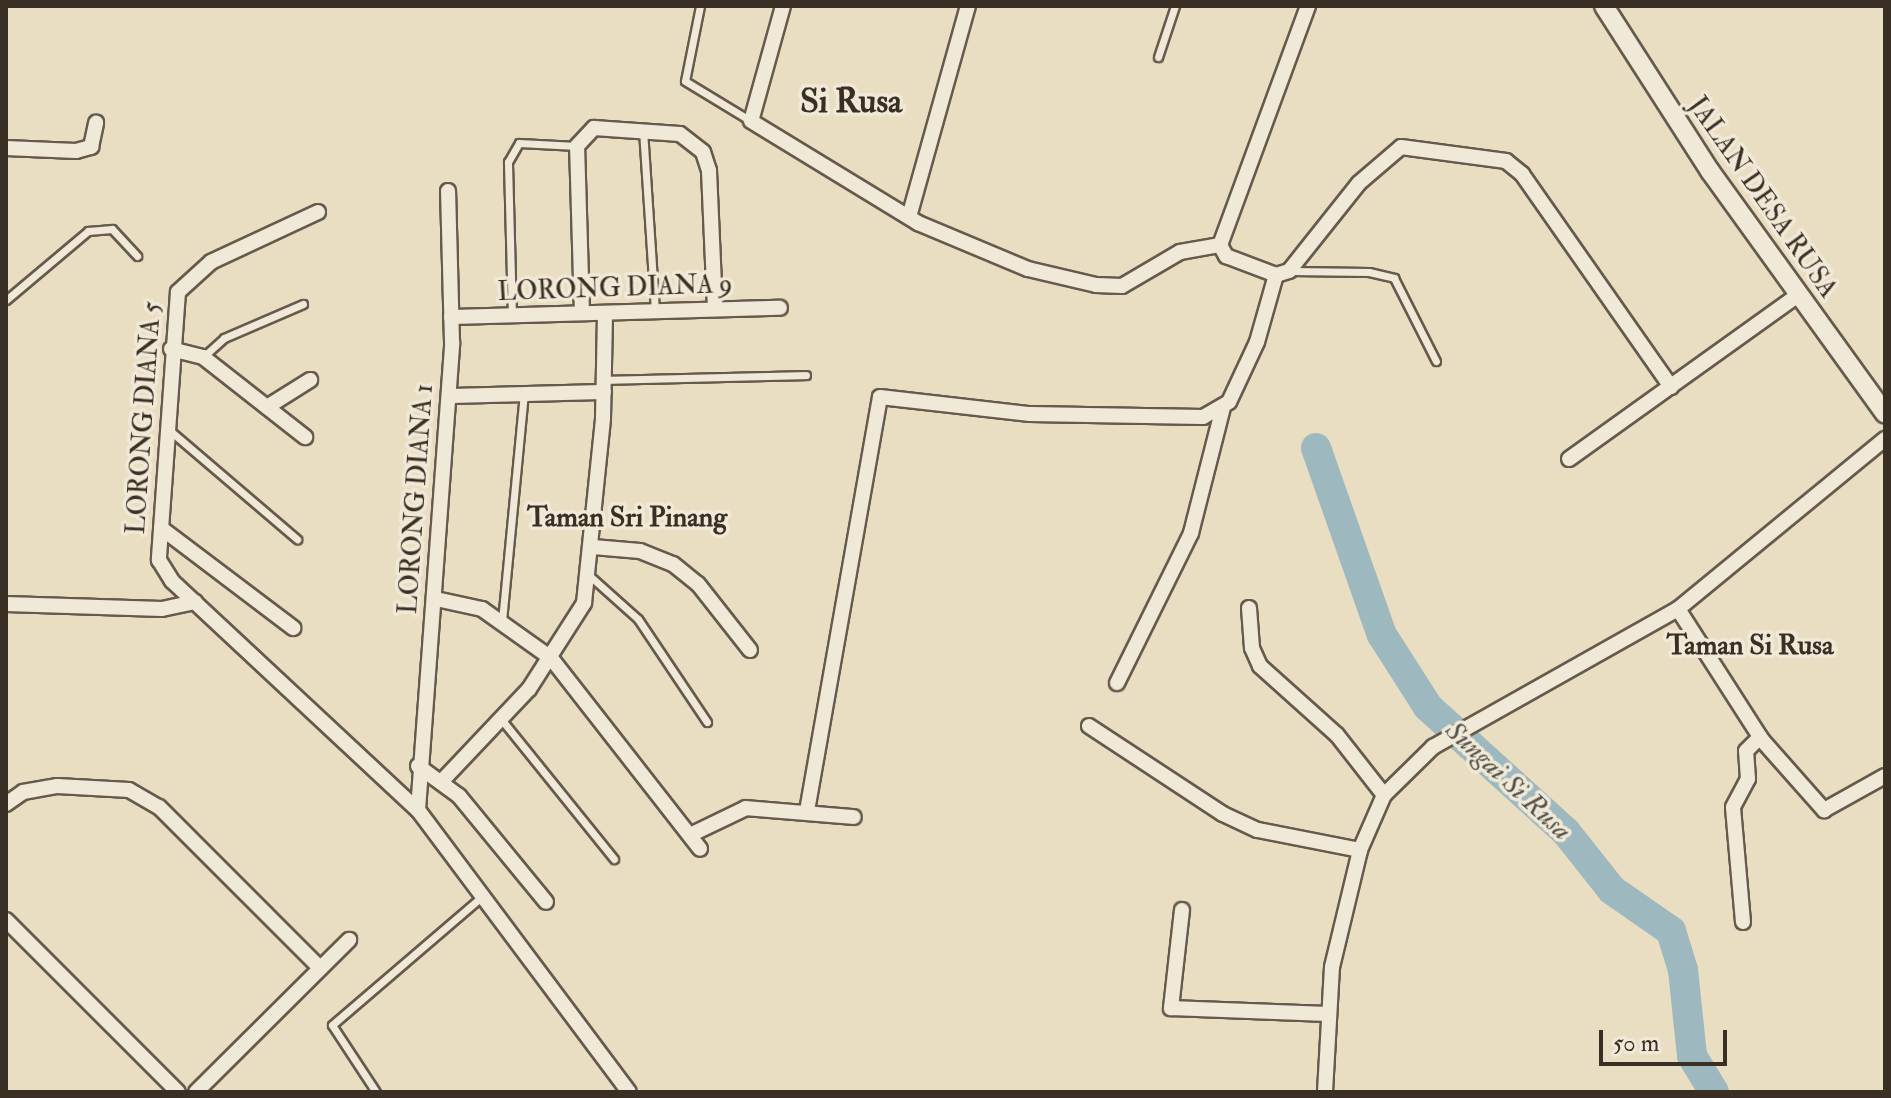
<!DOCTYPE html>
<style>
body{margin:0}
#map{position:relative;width:1891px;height:1098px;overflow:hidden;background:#e9ddc2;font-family:"IM FELL Double Pica",serif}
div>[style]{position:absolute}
.river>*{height:30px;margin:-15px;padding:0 15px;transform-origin:15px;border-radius:15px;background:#9db8be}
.roads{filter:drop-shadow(2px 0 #665a4c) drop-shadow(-2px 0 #665a4c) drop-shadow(0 2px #665a4c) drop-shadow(0 -2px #665a4c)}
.lane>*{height:7px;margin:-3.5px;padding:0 3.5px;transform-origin:3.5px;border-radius:3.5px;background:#f1e9d7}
.street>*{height:14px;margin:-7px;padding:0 7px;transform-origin:7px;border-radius:7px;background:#f1e9d7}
.secondary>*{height:18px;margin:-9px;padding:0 9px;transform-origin:9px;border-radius:9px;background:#f1e9d7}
span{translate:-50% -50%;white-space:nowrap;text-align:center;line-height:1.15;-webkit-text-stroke:7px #f1e9d7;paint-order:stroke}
.street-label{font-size:26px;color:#3a2f24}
.neighbourhood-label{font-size:28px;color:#3a2f24;font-weight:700}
.water-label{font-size:28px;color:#53514a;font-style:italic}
.district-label{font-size:34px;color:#3a2f24;font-weight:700}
.frame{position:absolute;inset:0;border:8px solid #3a2f24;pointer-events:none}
.scale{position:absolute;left:1599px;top:1030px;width:128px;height:36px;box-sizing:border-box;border:4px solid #3a2f24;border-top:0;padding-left:10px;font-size:24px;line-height:28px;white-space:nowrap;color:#3a2f24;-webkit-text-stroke:6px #f1e9d7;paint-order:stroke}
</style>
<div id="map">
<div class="river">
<i style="left:1316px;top:448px;width:198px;rotate:70.6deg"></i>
<i style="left:1382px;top:635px;width:85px;rotate:57.4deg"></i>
<i style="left:1428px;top:707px;width:186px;rotate:42.2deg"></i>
<i style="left:1566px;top:832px;width:74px;rotate:51.6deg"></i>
<i style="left:1612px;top:890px;width:72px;rotate:34.8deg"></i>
<i style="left:1671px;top:931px;width:41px;rotate:72.9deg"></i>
<i style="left:1683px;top:970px;width:86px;rotate:84deg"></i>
<i style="left:1692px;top:1056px;width:42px;rotate:58.6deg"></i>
</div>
<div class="roads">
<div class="lane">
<i style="left:700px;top:6px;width:76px;rotate:101.3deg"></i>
<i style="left:685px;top:81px;width:77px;rotate:31.2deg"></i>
<i style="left:1158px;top:57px;width:54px;rotate:-71.6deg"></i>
<i style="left:643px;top:130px;width:182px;rotate:86.2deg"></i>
<i style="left:1291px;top:271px;width:78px;rotate:0.7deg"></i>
<i style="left:1369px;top:272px;width:26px;rotate:13deg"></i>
<i style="left:1394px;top:278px;width:93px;rotate:63.2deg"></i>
<i style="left:6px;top:300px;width:107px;rotate:-40.1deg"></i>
<i style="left:88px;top:231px;width:24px;rotate:-5deg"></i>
<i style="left:112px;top:229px;width:37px;rotate:47deg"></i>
<i style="left:512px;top:316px;width:154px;rotate:-91.5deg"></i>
<i style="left:508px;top:162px;width:22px;rotate:-60deg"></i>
<i style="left:519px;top:143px;width:58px;rotate:3deg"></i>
<i style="left:203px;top:357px;width:28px;rotate:-42deg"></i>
<i style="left:224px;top:338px;width:86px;rotate:-23.3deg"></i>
<i style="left:604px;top:380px;width:202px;rotate:-1.4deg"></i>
<i style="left:168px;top:429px;width:170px;rotate:40.5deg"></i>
<i style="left:591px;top:577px;width:63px;rotate:41.8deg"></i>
<i style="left:638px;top:619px;width:124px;rotate:56.2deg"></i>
<i style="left:502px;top:621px;width:228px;rotate:-84.5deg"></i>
<i style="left:501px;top:719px;width:180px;rotate:51.1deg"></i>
<i style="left:376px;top:1092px;width:80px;rotate:-123.3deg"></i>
<i style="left:332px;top:1025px;width:195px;rotate:-40.6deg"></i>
</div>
<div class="street">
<i style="left:783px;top:6px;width:119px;rotate:105.5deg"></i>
<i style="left:751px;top:121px;width:196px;rotate:31.4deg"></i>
<i style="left:918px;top:223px;width:119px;rotate:22.7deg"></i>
<i style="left:1028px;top:269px;width:70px;rotate:13.2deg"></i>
<i style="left:1096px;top:285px;width:26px;rotate:2deg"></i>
<i style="left:1122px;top:286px;width:67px;rotate:-30.4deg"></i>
<i style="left:1180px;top:252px;width:41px;rotate:-9.9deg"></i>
<i style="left:1308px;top:6px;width:255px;rotate:110.2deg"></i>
<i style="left:1220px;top:245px;width:13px;rotate:61deg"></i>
<i style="left:1226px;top:256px;width:53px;rotate:20.8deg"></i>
<i style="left:1276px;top:275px;width:14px;rotate:-17deg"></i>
<i style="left:1289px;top:271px;width:112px;rotate:-51.5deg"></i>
<i style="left:1359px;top:183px;width:55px;rotate:-40.6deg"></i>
<i style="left:1401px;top:147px;width:106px;rotate:7.6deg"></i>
<i style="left:1506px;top:161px;width:21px;rotate:39deg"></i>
<i style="left:1522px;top:174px;width:260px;rotate:55deg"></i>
<i style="left:6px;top:148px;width:70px;rotate:2.5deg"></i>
<i style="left:76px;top:151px;width:16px;rotate:-15deg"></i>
<i style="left:91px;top:147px;width:25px;rotate:-78deg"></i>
<i style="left:318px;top:212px;width:118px;rotate:155deg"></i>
<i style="left:211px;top:262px;width:45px;rotate:137.7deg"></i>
<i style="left:178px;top:292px;width:269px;rotate:94.1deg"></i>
<i style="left:159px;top:560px;width:25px;rotate:58deg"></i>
<i style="left:172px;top:581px;width:336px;rotate:43deg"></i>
<i style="left:418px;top:810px;width:352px;rotate:53.2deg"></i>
<i style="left:909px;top:217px;width:219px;rotate:-74.4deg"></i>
<i style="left:582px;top:313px;width:167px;rotate:-91.7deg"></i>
<i style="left:577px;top:146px;width:25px;rotate:-47deg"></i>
<i style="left:594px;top:128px;width:86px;rotate:4deg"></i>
<i style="left:680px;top:134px;width:29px;rotate:38deg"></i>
<i style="left:703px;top:152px;width:20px;rotate:72deg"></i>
<i style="left:709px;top:171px;width:138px;rotate:87.5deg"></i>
<i style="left:451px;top:317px;width:329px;rotate:-1.6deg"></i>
<i style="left:171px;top:349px;width:33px;rotate:14deg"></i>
<i style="left:203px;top:357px;width:130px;rotate:38.1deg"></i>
<i style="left:449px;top:396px;width:155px;rotate:-1.5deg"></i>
<i style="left:267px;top:407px;width:51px;rotate:-32.1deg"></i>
<i style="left:1569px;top:459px;width:280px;rotate:-35.6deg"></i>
<i style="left:161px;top:528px;width:166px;rotate:37.1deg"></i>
<i style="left:593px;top:547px;width:47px;rotate:4.9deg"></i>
<i style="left:640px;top:551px;width:35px;rotate:22deg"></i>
<i style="left:673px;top:564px;width:32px;rotate:39deg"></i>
<i style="left:698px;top:584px;width:84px;rotate:51.8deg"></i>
<i style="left:436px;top:599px;width:47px;rotate:12.3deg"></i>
<i style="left:482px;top:609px;width:85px;rotate:35.4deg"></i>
<i style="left:551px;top:658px;width:242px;rotate:52deg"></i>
<i style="left:6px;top:604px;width:156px;rotate:1.8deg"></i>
<i style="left:162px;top:609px;width:34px;rotate:-12deg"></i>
<i style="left:1249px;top:608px;width:40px;rotate:85.7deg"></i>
<i style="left:1252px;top:648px;width:20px;rotate:66deg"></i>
<i style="left:1260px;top:666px;width:103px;rotate:41.9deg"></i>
<i style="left:1337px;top:735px;width:76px;rotate:51.9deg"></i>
<i style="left:1678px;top:609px;width:156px;rotate:57.3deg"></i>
<i style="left:1762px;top:740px;width:94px;rotate:48.5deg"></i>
<i style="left:1824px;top:810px;width:70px;rotate:-29.1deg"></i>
<i style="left:1117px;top:683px;width:167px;rotate:-63.7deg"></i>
<i style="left:1191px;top:533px;width:130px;rotate:-75.7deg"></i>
<i style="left:1089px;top:726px;width:160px;rotate:33.3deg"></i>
<i style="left:1223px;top:814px;width:38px;rotate:25deg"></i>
<i style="left:1258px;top:830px;width:104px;rotate:11.1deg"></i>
<i style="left:418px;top:766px;width:51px;rotate:36.2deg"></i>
<i style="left:459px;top:796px;width:137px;rotate:50.6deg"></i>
<i style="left:441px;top:782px;width:128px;rotate:-46.6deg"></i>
<i style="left:529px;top:689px;width:102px;rotate:-57.4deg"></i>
<i style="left:584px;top:603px;width:186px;rotate:-84.1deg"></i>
<i style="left:603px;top:418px;width:105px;rotate:-88.9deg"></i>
<i style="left:6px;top:804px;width:21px;rotate:-35deg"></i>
<i style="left:23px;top:792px;width:35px;rotate:-10deg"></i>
<i style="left:57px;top:786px;width:72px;rotate:3.2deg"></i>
<i style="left:129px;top:790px;width:34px;rotate:30deg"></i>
<i style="left:159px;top:807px;width:228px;rotate:45deg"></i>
<i style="left:418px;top:810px;width:469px;rotate:-85.8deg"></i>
<i style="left:452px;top:342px;width:151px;rotate:-91.5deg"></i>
<i style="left:807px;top:811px;width:420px;rotate:-80deg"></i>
<i style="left:880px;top:397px;width:151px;rotate:6.5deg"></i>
<i style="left:1030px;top:414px;width:173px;rotate:1deg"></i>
<i style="left:1203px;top:417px;width:30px;rotate:-30deg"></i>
<i style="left:1229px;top:402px;width:66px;rotate:-65deg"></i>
<i style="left:1257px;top:342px;width:70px;rotate:-74.2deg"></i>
<i style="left:690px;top:835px;width:62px;rotate:-25.7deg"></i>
<i style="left:746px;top:808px;width:108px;rotate:4.8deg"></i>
<i style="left:1182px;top:910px;width:99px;rotate:96.4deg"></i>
<i style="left:1171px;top:1008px;width:156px;rotate:2.2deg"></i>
<i style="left:6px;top:920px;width:243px;rotate:45deg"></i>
<i style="left:1743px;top:922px;width:115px;rotate:-95deg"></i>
<i style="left:1733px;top:807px;width:32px;rotate:-62deg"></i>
<i style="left:1748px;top:779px;width:28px;rotate:-94deg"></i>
<i style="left:1746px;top:751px;width:20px;rotate:-45deg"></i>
<i style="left:196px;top:1092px;width:216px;rotate:-44.8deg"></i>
<i style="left:1325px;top:1092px;width:125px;rotate:-86.8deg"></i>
<i style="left:1332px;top:967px;width:120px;rotate:-76.5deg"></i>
<i style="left:1360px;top:850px;width:60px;rotate:-66.4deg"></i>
<i style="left:1384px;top:795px;width:69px;rotate:-44.4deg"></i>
<i style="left:1433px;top:747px;width:281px;rotate:-29.4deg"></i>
<i style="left:1678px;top:609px;width:268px;rotate:-39.4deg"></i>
</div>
<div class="secondary">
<i style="left:1604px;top:6px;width:196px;rotate:57.3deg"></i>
<i style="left:1710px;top:171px;width:299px;rotate:54.2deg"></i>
</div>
</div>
<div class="street-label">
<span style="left:1762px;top:198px;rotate:55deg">JALAN DESA RUSA</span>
<span style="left:615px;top:289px;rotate:-2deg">LORONG DIANA 9</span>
<span style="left:145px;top:418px;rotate:-86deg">LORONG DIANA 5</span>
<span style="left:417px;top:499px;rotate:-86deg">LORONG DIANA 1</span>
</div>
<div class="neighbourhood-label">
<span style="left:627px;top:518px">Taman Sri Pinang</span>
<span style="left:1750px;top:646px">Taman Si Rusa</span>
</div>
<div class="water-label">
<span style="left:1508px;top:781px;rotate:43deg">Sungai Si Rusa</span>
</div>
<div class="district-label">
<span style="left:851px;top:102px">Si Rusa</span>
</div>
<div class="frame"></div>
<div class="scale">50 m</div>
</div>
